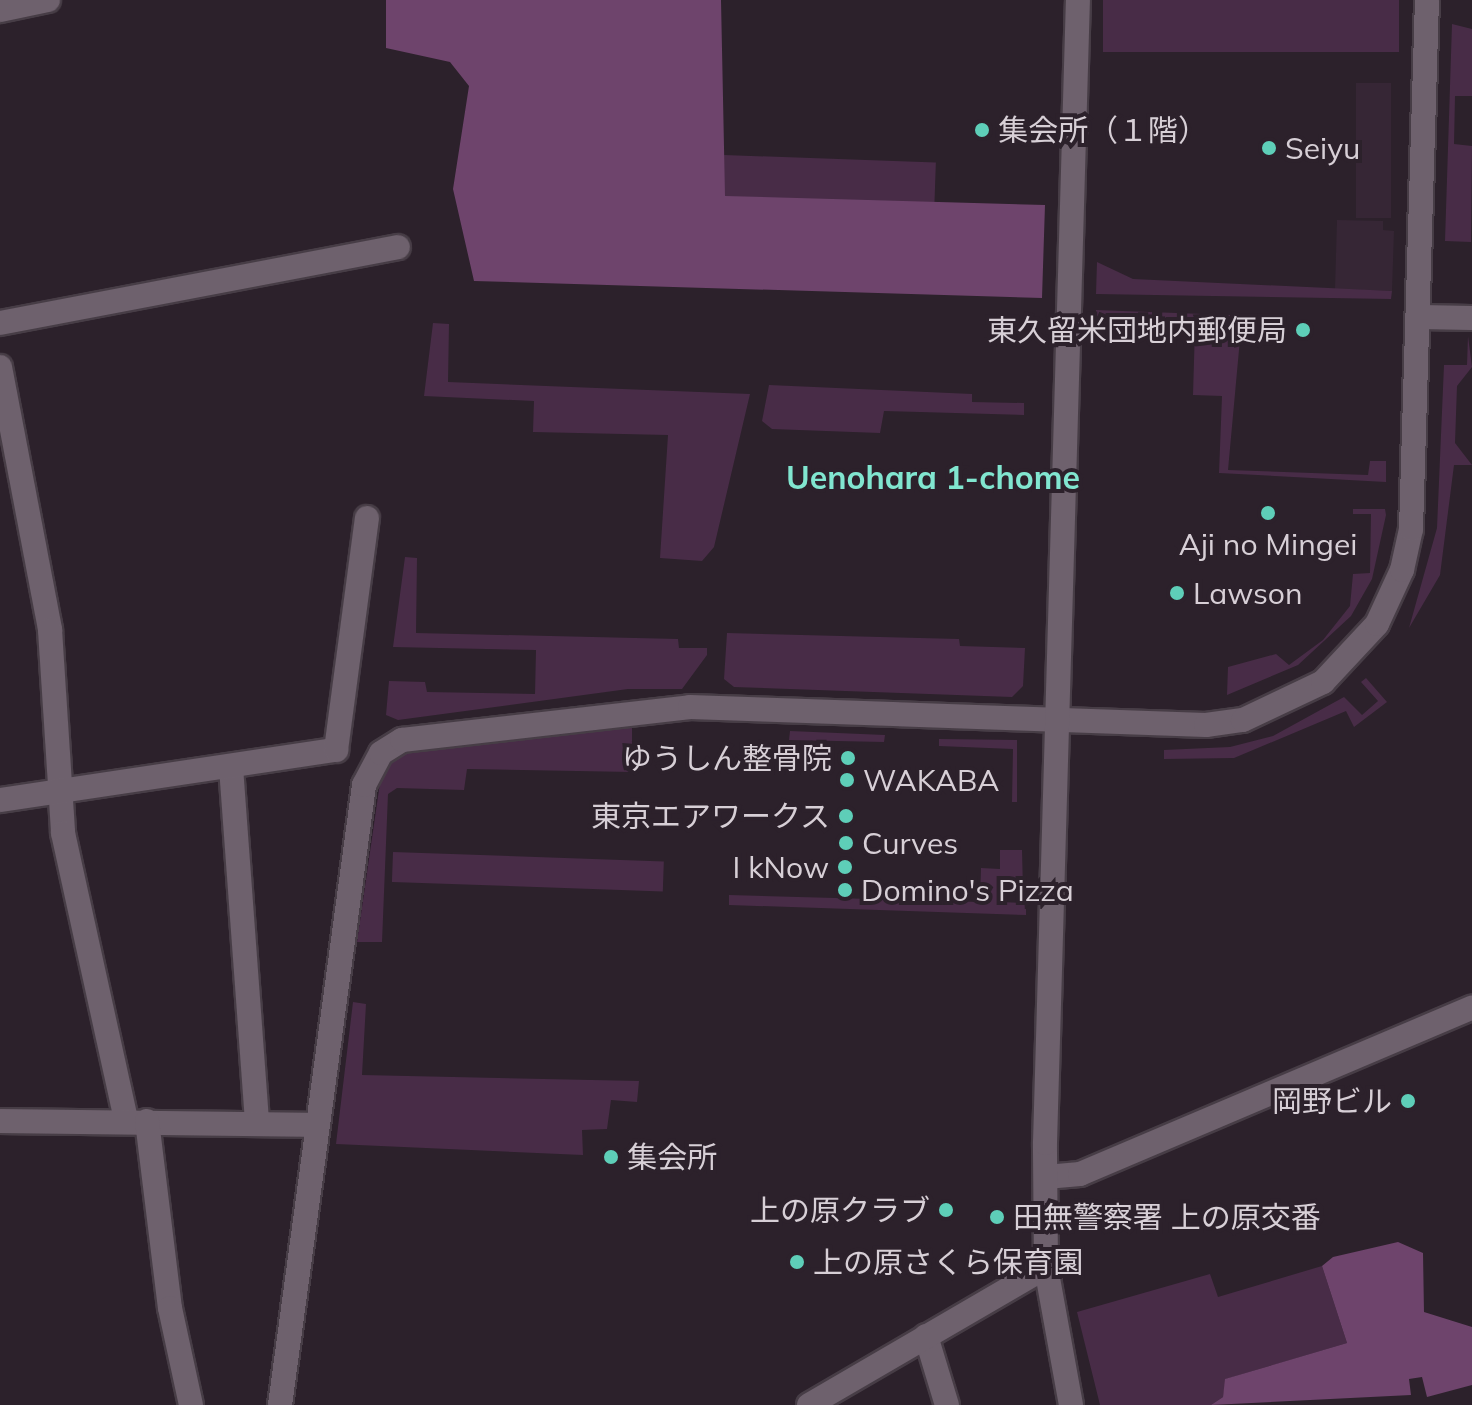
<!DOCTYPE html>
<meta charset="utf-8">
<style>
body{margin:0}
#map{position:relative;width:1472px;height:1405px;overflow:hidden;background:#2c212b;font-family:Mulish,"Noto Sans JP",sans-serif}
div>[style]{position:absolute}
.built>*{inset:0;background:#362635;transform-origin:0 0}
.green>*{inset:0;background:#482c47;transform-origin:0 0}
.forest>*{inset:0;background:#6e446c}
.roads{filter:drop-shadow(2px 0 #473d46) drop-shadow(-2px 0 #473d46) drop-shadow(0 2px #473d46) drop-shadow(0 -2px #473d46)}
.minor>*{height:24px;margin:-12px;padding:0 12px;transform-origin:12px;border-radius:12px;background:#6e616d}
.dots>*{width:22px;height:22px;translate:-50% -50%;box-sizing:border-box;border:4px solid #2c212b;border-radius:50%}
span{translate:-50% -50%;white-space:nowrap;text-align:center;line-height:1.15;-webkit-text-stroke:8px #2c212b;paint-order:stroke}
.poi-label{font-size:30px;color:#d7cfd6}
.left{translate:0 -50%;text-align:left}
.right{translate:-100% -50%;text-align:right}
.neighbourhood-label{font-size:32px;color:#81e6d0;font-weight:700}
</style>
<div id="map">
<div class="built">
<i style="left:1356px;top:83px;width:35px;height:135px"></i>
<i style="clip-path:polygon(1337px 220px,1383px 221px,1383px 230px,1394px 231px,1392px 291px,1335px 289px)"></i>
</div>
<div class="green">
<i style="left:1103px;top:0;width:296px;height:52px"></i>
<i style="clip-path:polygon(1452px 24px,1472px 29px,1472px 96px,1455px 96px,1454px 144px,1472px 146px,1471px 242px,1445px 241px)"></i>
<i style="left:724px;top:155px;width:212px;height:42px;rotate:2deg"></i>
<i style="clip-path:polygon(1097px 262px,1133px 279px,1392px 291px,1391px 299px,1096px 294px)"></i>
<i style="clip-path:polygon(1096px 310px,1230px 315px,1230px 327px,1241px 328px,1228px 470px,1368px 475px,1370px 461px,1386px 461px,1386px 482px,1219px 473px,1222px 396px,1193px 395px,1195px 327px,1096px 324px)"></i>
<i style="clip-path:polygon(433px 323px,449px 324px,448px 382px,750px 394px,714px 547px,702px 561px,660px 558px,668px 435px,533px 432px,534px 401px,424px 396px)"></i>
<i style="clip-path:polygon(1468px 336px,1472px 367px,1457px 386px,1455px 443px,1472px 465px,1454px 465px,1440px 575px,1409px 628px,1437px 528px,1444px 365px,1467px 365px)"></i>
<i style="clip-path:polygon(769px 385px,972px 394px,972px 402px,1024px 403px,1024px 415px,884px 411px,880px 433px,772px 429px,762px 421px)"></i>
<i style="clip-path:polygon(1353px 509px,1385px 509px,1386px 515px,1372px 579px,1351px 616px,1298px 665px,1227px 695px,1228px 667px,1276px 654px,1289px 665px,1323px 640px,1350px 606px,1353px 574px,1370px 573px,1371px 514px,1353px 514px)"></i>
<i style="clip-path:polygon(405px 557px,417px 558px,416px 633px,678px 639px,679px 648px,707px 648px,707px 655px,682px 689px,628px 689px,398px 720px,386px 715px,389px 681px,425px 682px,427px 692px,535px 694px,536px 650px,393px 647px)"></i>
<i style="clip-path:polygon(727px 633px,959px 639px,960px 646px,1025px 648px,1023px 686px,1012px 697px,734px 687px,724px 679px)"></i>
<i style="clip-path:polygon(1366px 678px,1387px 702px,1354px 727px,1346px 711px,1234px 758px,1164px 759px,1164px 750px,1230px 747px,1273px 736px,1344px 697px,1362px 715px,1378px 701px,1361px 682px)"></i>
<i style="clip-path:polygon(632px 724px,632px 772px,467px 769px,464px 790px,397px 788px,388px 794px,382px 942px,357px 942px,383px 762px,399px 752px)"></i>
<i style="clip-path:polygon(790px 731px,885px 735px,884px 742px,789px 740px)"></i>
<i style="clip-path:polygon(939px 739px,1017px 740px,1017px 802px,1012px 802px,1013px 749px,939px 746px)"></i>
<i style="clip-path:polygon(1000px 850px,1022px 850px,1023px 890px,1000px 889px,1000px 902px,1026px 903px,1026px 915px,729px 905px,729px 895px,980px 902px,981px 868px,1000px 869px)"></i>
<i style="left:393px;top:852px;width:271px;height:30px;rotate:2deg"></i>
<i style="clip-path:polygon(353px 1002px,366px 1004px,362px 1075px,639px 1081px,637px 1102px,611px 1100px,607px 1129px,582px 1130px,583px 1155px,336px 1144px)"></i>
<i style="clip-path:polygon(1322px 1266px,1347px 1343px,1226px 1379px,1223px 1397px,1211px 1405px,1100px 1405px,1077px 1312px,1210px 1274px,1218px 1297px)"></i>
</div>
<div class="forest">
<i style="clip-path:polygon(386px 0,721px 0,725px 196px,1045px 205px,1042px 298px,474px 281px,453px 189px,469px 86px,450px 62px,386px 48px)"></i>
<i style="clip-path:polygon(1398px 1242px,1423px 1253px,1424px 1312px,1472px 1327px,1472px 1385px,1427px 1397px,1422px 1377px,1409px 1379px,1411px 1395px,1211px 1405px,1223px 1397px,1225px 1379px,1347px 1343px,1322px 1266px,1333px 1257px)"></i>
</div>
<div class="roads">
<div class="minor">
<i style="left:0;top:10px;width:49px;rotate:-11.8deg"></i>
<i style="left:1420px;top:317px;width:52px;rotate:1.1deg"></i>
<i style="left:0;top:323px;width:405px;rotate:-10.8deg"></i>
<i style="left:0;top:367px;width:268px;rotate:79.2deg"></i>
<i style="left:50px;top:630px;width:203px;rotate:86.3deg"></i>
<i style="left:63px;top:833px;width:294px;rotate:77.6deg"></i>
<i style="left:231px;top:767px;width:357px;rotate:85.8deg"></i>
<i style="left:0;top:800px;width:340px;rotate:-8.5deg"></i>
<i style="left:336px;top:750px;width:234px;rotate:-82.4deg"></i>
<i style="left:0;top:1121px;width:313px;rotate:0.7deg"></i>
<i style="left:147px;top:1121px;width:188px;rotate:83deg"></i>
<i style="left:170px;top:1308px;width:99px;rotate:77.8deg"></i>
<i style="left:1046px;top:1177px;width:34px;rotate:-5deg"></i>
<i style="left:1080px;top:1174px;width:426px;rotate:-23deg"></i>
<i style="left:926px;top:1336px;width:72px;rotate:73.1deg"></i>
<i style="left:280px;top:1405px;width:626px;rotate:-82.28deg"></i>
<i style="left:364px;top:785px;width:36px;rotate:-62deg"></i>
<i style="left:381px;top:753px;width:25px;rotate:-32deg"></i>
<i style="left:402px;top:740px;width:290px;rotate:-6.5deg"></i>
<i style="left:690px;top:707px;width:516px;rotate:2deg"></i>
<i style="left:1206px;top:725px;width:37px;rotate:-8deg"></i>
<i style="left:1243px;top:720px;width:89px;rotate:-25.4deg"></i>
<i style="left:1323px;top:682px;width:79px;rotate:-47deg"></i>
<i style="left:1377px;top:624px;width:60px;rotate:-65.2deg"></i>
<i style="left:1402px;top:570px;width:42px;rotate:-77.6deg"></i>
<i style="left:1411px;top:529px;width:529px;rotate:-88.27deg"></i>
<i style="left:809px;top:1405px;width:274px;rotate:-30.2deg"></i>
<i style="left:1071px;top:1405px;width:140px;rotate:-100.3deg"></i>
<i style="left:1046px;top:1267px;width:124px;rotate:-90.5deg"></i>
<i style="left:1045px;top:1143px;width:1143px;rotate:-88.35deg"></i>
</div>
</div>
<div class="dots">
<i style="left:982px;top:130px;background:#5eceb8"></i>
<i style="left:1269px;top:148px;background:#5eceb8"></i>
<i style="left:1303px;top:330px;background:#5eceb8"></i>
<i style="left:1268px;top:513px;background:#5eceb8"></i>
<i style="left:1177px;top:593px;background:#5eceb8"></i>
<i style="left:848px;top:758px;background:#5eceb8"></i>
<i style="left:847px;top:780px;background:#5eceb8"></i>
<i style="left:846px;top:816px;background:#5eceb8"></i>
<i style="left:846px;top:843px;background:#5eceb8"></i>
<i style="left:845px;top:867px;background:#5eceb8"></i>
<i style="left:845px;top:890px;background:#5eceb8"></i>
<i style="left:1408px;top:1101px;background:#5eceb8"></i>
<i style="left:611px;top:1157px;background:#5eceb8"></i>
<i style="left:946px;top:1210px;background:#5eceb8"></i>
<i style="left:997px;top:1217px;background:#5eceb8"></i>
<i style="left:797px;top:1262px;background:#5eceb8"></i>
</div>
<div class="poi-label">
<span class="left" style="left:998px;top:130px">集会所（１階）</span>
<span class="left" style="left:1285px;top:148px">Seiyu</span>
<span class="right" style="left:1287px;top:330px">東久留米団地内郵便局</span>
<span style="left:1268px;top:544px">Aji no Mingei</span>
<span class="left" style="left:1193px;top:593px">Lawson</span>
<span class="right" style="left:832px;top:758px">ゆうしん整骨院</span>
<span class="left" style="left:863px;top:780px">WAKABA</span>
<span class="right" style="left:830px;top:816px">東京エアワークス</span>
<span class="left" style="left:862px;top:843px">Curves</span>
<span class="right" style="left:829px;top:867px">I kNow</span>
<span class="left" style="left:861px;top:890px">Domino's Pizza</span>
<span class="right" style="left:1392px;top:1101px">岡野ビル</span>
<span class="left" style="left:627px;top:1157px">集会所</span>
<span class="right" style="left:930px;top:1210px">上の原クラブ</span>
<span class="left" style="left:1013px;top:1217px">田無警察署 上の原交番</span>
<span class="left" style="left:813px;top:1262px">上の原さくら保育園</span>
</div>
<div class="neighbourhood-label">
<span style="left:933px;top:477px">Uenohara 1-chome</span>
</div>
</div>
